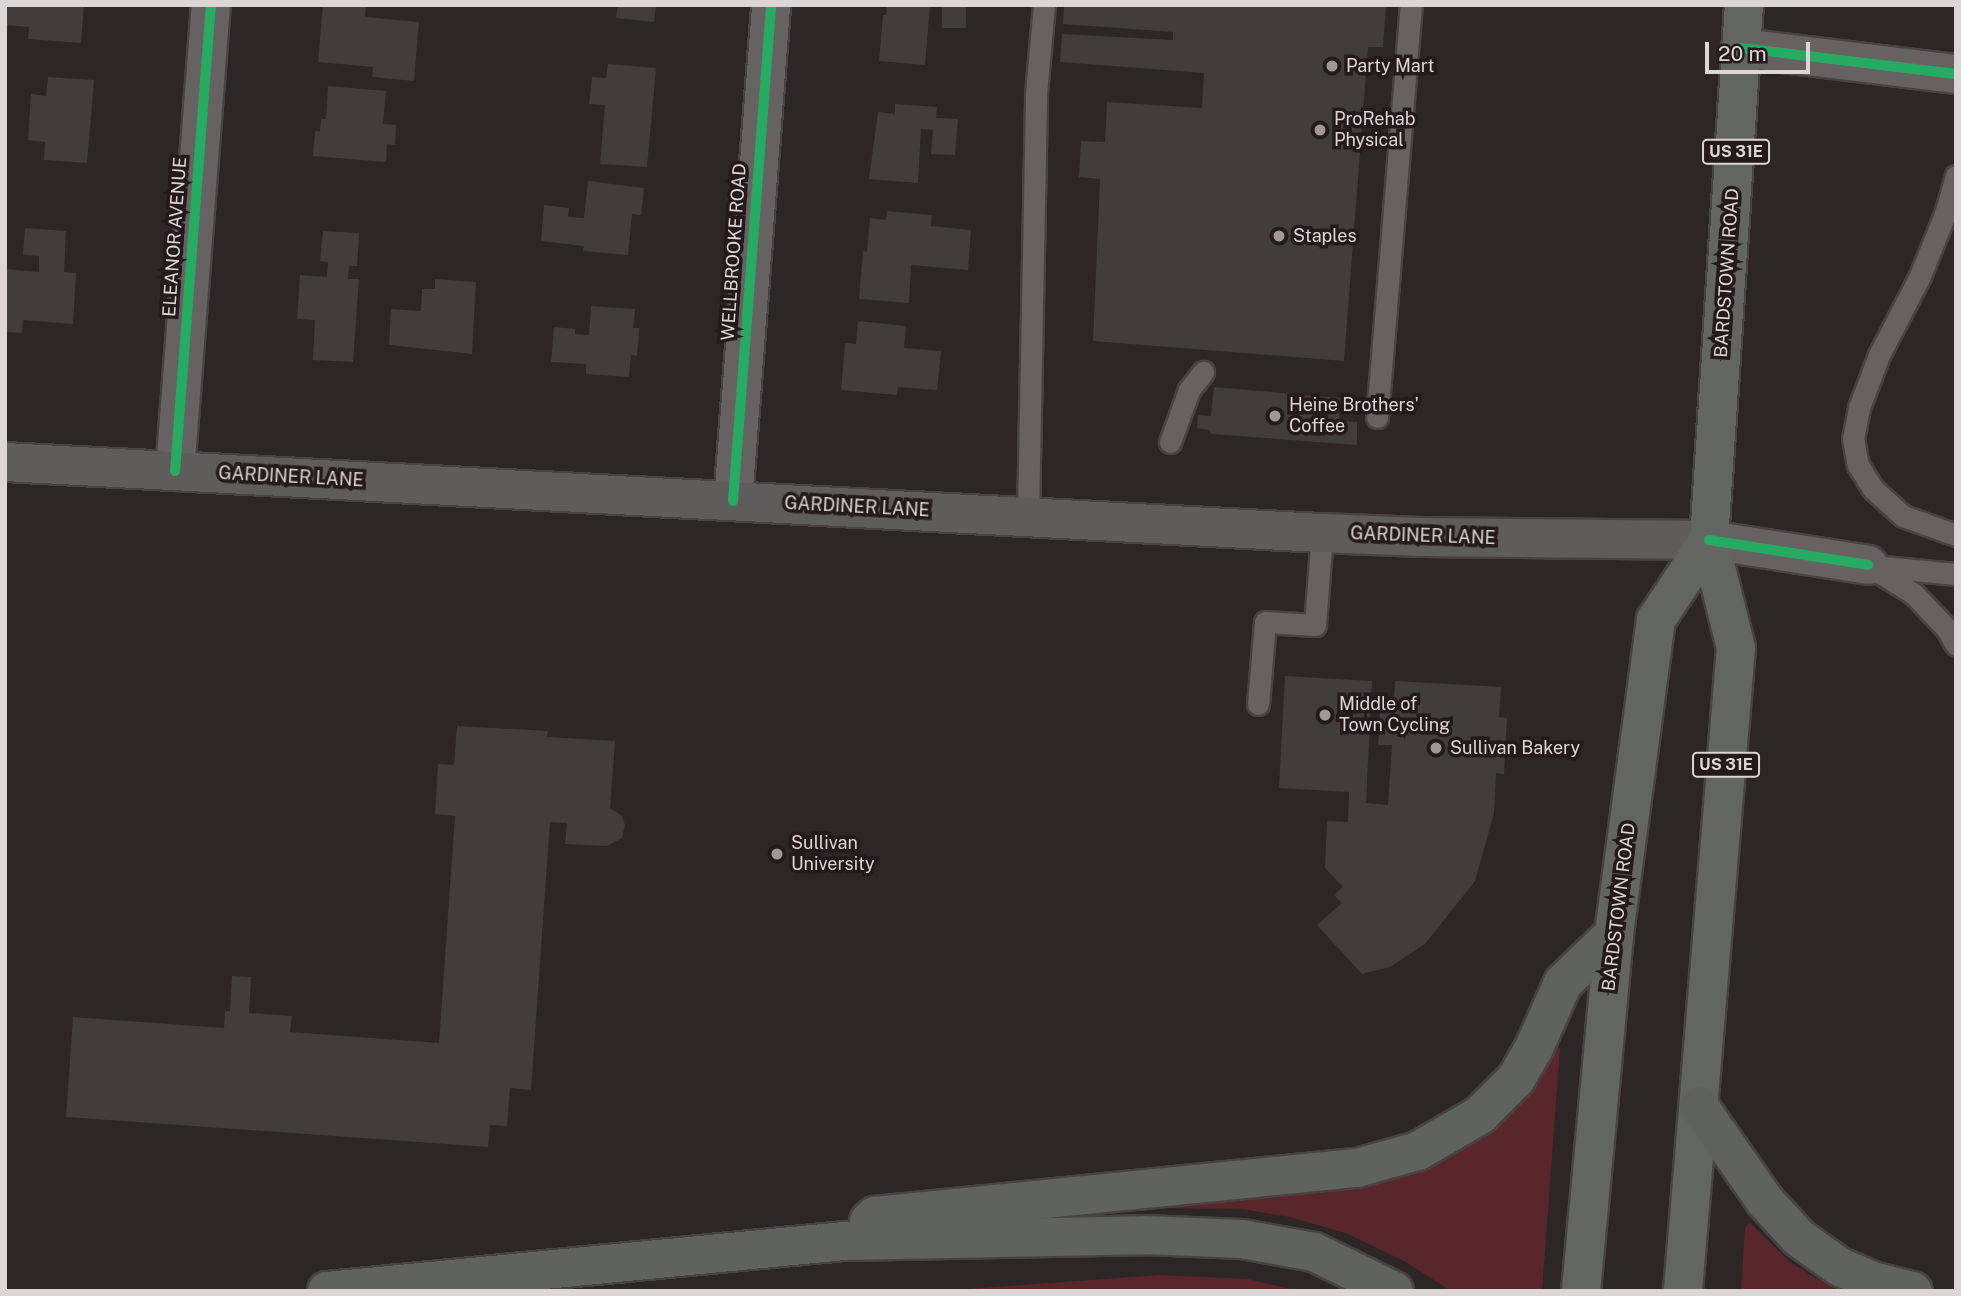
<!DOCTYPE html>
<style>
body{margin:0}
#map{position:relative;width:1961px;height:1296px;overflow:hidden;background:#2c2626;font-family:"Public Sans",sans-serif}
div>[style]{position:absolute}
.green>*{inset:0;background:#59262b}
.building>*{inset:0;background:#413d3d;transform-origin:0 0}
.roads{filter:drop-shadow(2px 0 #484343) drop-shadow(-2px 0 #484343) drop-shadow(0 2px #484343) drop-shadow(0 -2px #484343)}
.lane>*{height:21px;margin:-10.5px;padding:0 10.5px;transform-origin:10.5px;border-radius:10.5px;background:#676262}
.street>*{height:38px;margin:-19px;padding:0 19px;transform-origin:19px;border-radius:19px;background:#676262}
.secondary>*{height:38px;margin:-19px;padding:0 19px;transform-origin:19px;border-radius:19px;background:#5f5d5c}
.primary>*{height:38px;margin:-19px;padding:0 19px;transform-origin:19px;border-radius:19px;background:#636562}
.highway>*{height:38px;margin:-19px;padding:0 19px;transform-origin:19px;border-radius:19px;background:#5f625d}
.cycleway>*{height:10px;margin:-5px;padding:0 5px;transform-origin:5px;border-radius:5px;background:#26ab63}
.dots>*{width:19px;height:19px;translate:-50% -50%;box-sizing:border-box;border:4px solid #241a1b;border-radius:50%}
span{translate:-50% -50%;white-space:nowrap;text-align:center;line-height:1.15;-webkit-text-stroke:7px #241a1b;paint-order:stroke}
.shield-label span{padding:2px 5px;background:#241a1b;border:2px solid;border-radius:5px;-webkit-text-stroke-width:0}
.shield-label{font-size:16px;color:#ddd6d6;font-weight:700}
.poi-label{font-size:18px;color:#ddd6d6}
.left{translate:0 -50%;text-align:left}
.street-label{font-size:18px;color:#ddd6d6}
.frame{position:absolute;inset:0;border:7px solid #ddd6d6;pointer-events:none}
.scale{position:absolute;left:1705px;top:42px;width:105px;height:32px;box-sizing:border-box;border:4px solid #ddd6d6;border-top:0;padding-left:9px;font-size:21px;line-height:24px;white-space:nowrap;color:#ddd6d6;-webkit-text-stroke:5px #241a1b;paint-order:stroke}
</style>
<div id="map">
<div class="green">
<i style="clip-path:polygon(1551px 1045px,1560px 1048px,1542px 1291px,1451px 1291px,1404px 1261px,1348px 1234px,1290px 1217px,1242px 1209px,1159px 1208px,1159px 1203px,1366px 1182px)"></i>
<i style="clip-path:polygon(1749px 1222px,1790px 1262px,1837px 1291px,1741px 1291px,1745px 1228px)"></i>
<i style="clip-path:polygon(1159px 1275px,1248px 1279px,1299px 1291px,941px 1291px)"></i>
</div>
<div class="building">
<i style="clip-path:polygon(5px 5px,84px 5px,81px 43px,28px 39px,29px 27px,5px 25px)"></i>
<i style="clip-path:polygon(323px 5px,366px 5px,365px 17px,419px 22px,414px 81px,372px 77px,373px 67px,318px 62px)"></i>
<i style="clip-path:polygon(618px 5px,656px 5px,654px 22px,616px 18px)"></i>
<i style="clip-path:polygon(887px 5px,930px 5px,925px 65px,879px 61px,883px 15px,886px 15px)"></i>
<i style="left:942px;top:5px;width:24px;height:23px"></i>
<i style="clip-path:polygon(1064px 5px,1386px 5px,1383px 47px,1368px 47px,1344px 361px,1093px 341px,1100px 179px,1079px 177px,1081px 141px,1105px 142px,1107px 102px,1202px 108px,1204px 73px,1060px 62px,1062px 34px,1173px 40px,1173px 32px,1063px 24px)"></i>
<i style="clip-path:polygon(608px 64px,656px 68px,647px 167px,600px 164px,605px 105px,589px 104px,592px 77px,606px 78px)"></i>
<i style="clip-path:polygon(48px 77px,94px 80px,87px 163px,44px 160px,45px 142px,28px 140px,31px 94px,46px 96px)"></i>
<i style="clip-path:polygon(328px 86px,386px 91px,383px 124px,396px 125px,395px 145px,387px 144px,386px 162px,313px 156px,315px 131px,320px 131px,321px 119px,326px 119px)"></i>
<i style="clip-path:polygon(895px 104px,937px 107px,936px 118px,958px 119px,955px 155px,931px 154px,933px 130px,921px 129px,918px 183px,869px 179px,878px 112px,895px 114px)"></i>
<i style="clip-path:polygon(588px 181px,644px 188px,641px 215px,632px 214px,628px 255px,583px 251px,584px 246px,541px 241px,544px 205px,569px 208px,568px 217px,584px 218px)"></i>
<i style="clip-path:polygon(887px 211px,932px 215px,931px 226px,971px 230px,968px 270px,911px 265px,909px 303px,859px 299px,863px 251px,867px 252px,870px 218px,886px 220px)"></i>
<i style="clip-path:polygon(25px 228px,66px 231px,64px 272px,76px 273px,73px 324px,23px 320px,22px 333px,5px 332px,5px 269px,39px 272px,39px 256px,23px 255px)"></i>
<i style="clip-path:polygon(323px 231px,359px 233px,357px 266px,349px 266px,348px 279px,359px 279px,353px 362px,313px 360px,315px 320px,297px 319px,300px 275px,327px 277px,328px 262px,320px 261px)"></i>
<i style="clip-path:polygon(435px 279px,476px 282px,472px 354px,389px 345px,391px 309px,421px 311px,422px 289px,435px 289px)"></i>
<i style="clip-path:polygon(591px 306px,635px 309px,633px 328px,639px 328px,638px 346px,637px 356px,631px 355px,629px 377px,586px 374px,586px 364px,551px 362px,554px 327px,575px 329px,575px 334px,589px 335px)"></i>
<i style="clip-path:polygon(858px 321px,906px 326px,904px 348px,941px 351px,937px 390px,898px 387px,897px 395px,841px 390px,845px 343px,856px 344px)"></i>
<i style="clip-path:polygon(1214px 387px,1340px 398px,1339px 421px,1357px 422px,1357px 445px,1211px 434px,1209px 430px,1197px 428px,1198px 415px,1211px 416px)"></i>
<i style="clip-path:polygon(1285px 676px,1372px 681px,1366px 803px,1388px 805px,1392px 745px,1378px 745px,1380px 712px,1393px 712px,1395px 681px,1501px 687px,1499px 717px,1507px 718px,1504px 774px,1496px 773px,1494px 813px,1475px 881px,1425px 944px,1390px 967px,1362px 974px,1317px 925px,1342px 903px,1334px 895px,1343px 887px,1325px 868px,1327px 821px,1348px 822px,1349px 792px,1279px 788px)"></i>
<i style="clip-path:polygon(457px 726px,548px 731px,547px 737px,615px 741px,610px 808px,622px 816px,625px 825px,622px 838px,607px 846px,565px 844px,567px 823px,550px 822px,531px 1090px,510px 1088px,507px 1126px,490px 1125px,488px 1147px,66px 1117px,73px 1017px,224px 1028px,225px 1011px,230px 1011px,232px 976px,251px 977px,249px 1013px,292px 1016px,290px 1032px,439px 1043px,455px 816px,435px 814px,438px 764px,454px 765px)"></i>
</div>
<div class="roads">
<div class="lane">
<i style="left:1956px;top:176px;width:40px;rotate:106deg"></i>
<i style="left:1945px;top:214px;width:67px;rotate:112deg"></i>
<i style="left:1920px;top:276px;width:89px;rotate:117.4deg"></i>
<i style="left:1879px;top:355px;width:57px;rotate:110.7deg"></i>
<i style="left:1859px;top:408px;width:31px;rotate:101deg"></i>
<i style="left:1853px;top:438px;width:27px;rotate:80deg"></i>
<i style="left:1858px;top:465px;width:28px;rotate:58deg"></i>
<i style="left:1873px;top:489px;width:40px;rotate:42deg"></i>
<i style="left:1903px;top:516px;width:56px;rotate:19.7deg"></i>
<i style="left:1377px;top:417px;width:413px;rotate:-85.3deg"></i>
<i style="left:1170px;top:442px;width:55px;rotate:-69.9deg"></i>
<i style="left:1189px;top:390px;width:23px;rotate:-52deg"></i>
<i style="left:1028px;top:516px;width:423px;rotate:-88.9deg"></i>
<i style="left:1036px;top:93px;width:88px;rotate:-84.8deg"></i>
<i style="left:1868px;top:565px;width:54px;rotate:32.2deg"></i>
<i style="left:1914px;top:594px;width:48px;rotate:46.7deg"></i>
<i style="left:1947px;top:629px;width:18px;rotate:61deg"></i>
<i style="left:1873px;top:566px;width:83px;rotate:5.5deg"></i>
<i style="left:1258px;top:704px;width:82px;rotate:-85.1deg"></i>
<i style="left:1265px;top:622px;width:50px;rotate:3.4deg"></i>
<i style="left:1315px;top:625px;width:92px;rotate:-85.6deg"></i>
</div>
<div class="street">
<i style="left:1741px;top:48px;width:217px;rotate:6.9deg"></i>
<i style="left:175px;top:471px;width:467px;rotate:-85.6deg"></i>
<i style="left:733px;top:501px;width:497px;rotate:-85.6deg"></i>
<i style="left:1709px;top:540px;width:161px;rotate:8.9deg"></i>
</div>
<div class="secondary">
<i style="left:5px;top:462px;width:1319px;rotate:3.09deg"></i>
<i style="left:1322px;top:533px;width:99px;rotate:2.3deg"></i>
<i style="left:1421px;top:537px;width:288px;rotate:0.6deg"></i>
</div>
<div class="primary">
<i style="left:1581px;top:1291px;width:359px;rotate:-84.7deg"></i>
<i style="left:1614px;top:934px;width:317px;rotate:-82.4deg"></i>
<i style="left:1656px;top:620px;width:96px;rotate:-56.5deg"></i>
<i style="left:1683px;top:1291px;width:645px;rotate:-85.29deg"></i>
<i style="left:1736px;top:648px;width:111px;rotate:-104deg"></i>
<i style="left:1709px;top:540px;width:536px;rotate:-86.26deg"></i>
</div>
<div class="highway">
<i style="left:1699px;top:1106px;width:116px;rotate:55.2deg"></i>
<i style="left:1765px;top:1201px;width:50px;rotate:47.4deg"></i>
<i style="left:1799px;top:1238px;width:50px;rotate:35.3deg"></i>
<i style="left:1840px;top:1267px;width:39px;rotate:23deg"></i>
<i style="left:1876px;top:1282px;width:38px;rotate:14deg"></i>
<i style="left:869px;top:1221px;width:8px;rotate:-40deg"></i>
<i style="left:875px;top:1216px;width:484px;rotate:-5.7deg"></i>
<i style="left:1357px;top:1168px;width:63px;rotate:-15.6deg"></i>
<i style="left:1418px;top:1151px;width:72px;rotate:-30.1deg"></i>
<i style="left:1480px;top:1115px;width:51px;rotate:-45deg"></i>
<i style="left:1516px;top:1079px;width:36px;rotate:-60deg"></i>
<i style="left:1534px;top:1048px;width:71px;rotate:-66deg"></i>
<i style="left:1563px;top:983px;width:71px;rotate:-43.9deg"></i>
<i style="left:327px;top:1291px;width:519px;rotate:-5.52deg"></i>
<i style="left:844px;top:1241px;width:301px;rotate:-1.1deg"></i>
<i style="left:1145px;top:1235px;width:97px;rotate:2.4deg"></i>
<i style="left:1242px;top:1239px;width:73px;rotate:10.2deg"></i>
<i style="left:1314px;top:1252px;width:89px;rotate:26deg"></i>
</div>
</div>
<div class="cycleway">
<i style="left:1741px;top:48px;width:217px;rotate:6.9deg"></i>
<i style="left:175px;top:471px;width:467px;rotate:-85.6deg"></i>
<i style="left:733px;top:501px;width:497px;rotate:-85.6deg"></i>
<i style="left:1709px;top:540px;width:161px;rotate:8.9deg"></i>
</div>
<div class="dots">
<i style="left:1332px;top:66px;background:#9f9898"></i>
<i style="left:1320px;top:130px;background:#9f9898"></i>
<i style="left:1279px;top:236px;background:#9f9898"></i>
<i style="left:1275px;top:416px;background:#9f9898"></i>
<i style="left:1325px;top:715px;background:#9f9898"></i>
<i style="left:1436px;top:748px;background:#9f9898"></i>
<i style="left:777px;top:854px;background:#9f9898"></i>
</div>
<div class="shield-label">
<span style="left:1736px;top:152px">US 31E</span>
<span style="left:1726px;top:765px">US 31E</span>
</div>
<div class="poi-label">
<span class="left" style="left:1346px;top:66px">Party Mart</span>
<span class="left" style="left:1334px;top:130px">ProRehab<br>Physical</span>
<span class="left" style="left:1293px;top:236px">Staples</span>
<span class="left" style="left:1289px;top:416px">Heine Brothers'<br>Coffee</span>
<span class="left" style="left:1339px;top:715px">Middle of<br>Town Cycling</span>
<span class="left" style="left:1450px;top:748px">Sullivan Bakery</span>
<span class="left" style="left:791px;top:854px">Sullivan<br>University</span>
</div>
<div class="street-label">
<span style="left:175px;top:237px;rotate:-86deg">ELEANOR AVENUE</span>
<span style="left:734px;top:252px;rotate:-86deg">WELLBROOKE ROAD</span>
<span style="left:1727px;top:273px;rotate:-86deg">BARDSTOWN ROAD</span>
<span style="left:291px;top:477px;rotate:3deg">GARDINER LANE</span>
<span style="left:857px;top:507px;rotate:3deg">GARDINER LANE</span>
<span style="left:1423px;top:536px;rotate:2deg">GARDINER LANE</span>
<span style="left:1619px;top:907px;rotate:-83deg">BARDSTOWN ROAD</span>
</div>
<div class="frame"></div>
<div class="scale">20 m</div>
</div>
